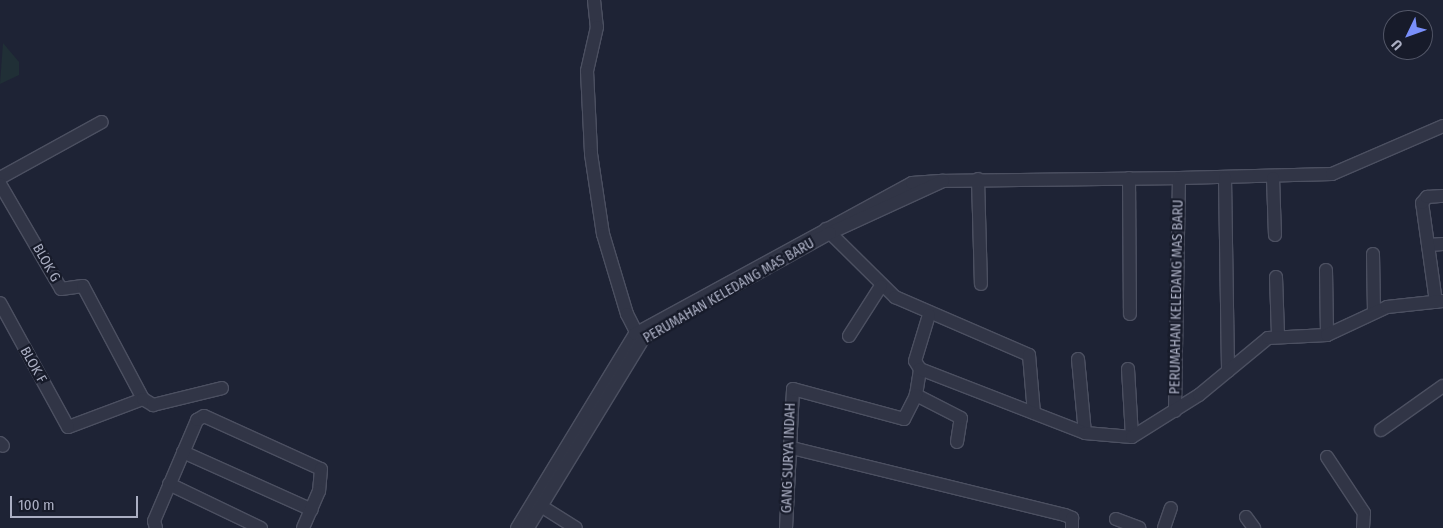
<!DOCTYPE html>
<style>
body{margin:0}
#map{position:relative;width:1443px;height:528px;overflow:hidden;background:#1e2335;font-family:"Fira Sans Condensed",sans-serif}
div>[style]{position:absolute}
.green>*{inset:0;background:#202f36}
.roads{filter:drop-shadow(1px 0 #4c5061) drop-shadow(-1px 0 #4c5061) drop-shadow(0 1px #4c5061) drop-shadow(0 -1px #4c5061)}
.minor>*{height:12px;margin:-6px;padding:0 6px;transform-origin:6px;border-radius:6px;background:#313546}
span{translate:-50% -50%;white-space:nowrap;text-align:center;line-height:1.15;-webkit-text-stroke:4.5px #171b2a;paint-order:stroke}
.street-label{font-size:14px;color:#abafc3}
.north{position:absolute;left:1383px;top:10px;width:50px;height:50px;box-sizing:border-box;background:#171b2a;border:1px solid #525667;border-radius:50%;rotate:228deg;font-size:14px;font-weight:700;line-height:20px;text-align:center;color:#abafc3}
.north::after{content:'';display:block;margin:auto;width:18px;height:22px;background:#798ffa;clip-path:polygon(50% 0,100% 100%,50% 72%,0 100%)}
.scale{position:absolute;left:10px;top:496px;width:128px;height:22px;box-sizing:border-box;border:2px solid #abafc3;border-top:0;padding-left:6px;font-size:15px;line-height:18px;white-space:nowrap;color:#abafc3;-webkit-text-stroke:4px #171b2a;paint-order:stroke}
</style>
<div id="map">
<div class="green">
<i style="clip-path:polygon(3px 43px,19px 62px,19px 75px,0 84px)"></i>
</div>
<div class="roads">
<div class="minor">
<i style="left:594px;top:0;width:27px;rotate:84deg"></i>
<i style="left:597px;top:27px;width:45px;rotate:102.8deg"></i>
<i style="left:587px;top:71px;width:83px;rotate:87.2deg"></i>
<i style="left:591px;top:154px;width:81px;rotate:81.5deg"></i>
<i style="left:603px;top:234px;width:84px;rotate:73.3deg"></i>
<i style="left:627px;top:314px;width:28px;rotate:63deg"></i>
<i style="left:0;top:178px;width:116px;rotate:-28.8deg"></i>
<i style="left:1129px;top:178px;width:136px;rotate:89.6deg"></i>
<i style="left:1179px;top:178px;width:153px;rotate:-1.5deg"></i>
<i style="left:1332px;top:174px;width:121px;rotate:-23.4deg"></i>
<i style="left:1225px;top:178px;width:193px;rotate:89.1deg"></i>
<i style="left:1273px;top:178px;width:57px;rotate:88deg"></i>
<i style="left:978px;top:179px;width:105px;rotate:88.4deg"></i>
<i style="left:943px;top:181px;width:236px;rotate:-0.7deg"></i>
<i style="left:1179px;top:178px;width:233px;rotate:91deg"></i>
<i style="left:0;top:184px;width:121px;rotate:59.8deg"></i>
<i style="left:61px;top:289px;width:22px;rotate:-8deg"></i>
<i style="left:83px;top:286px;width:128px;rotate:62deg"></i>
<i style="left:143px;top:399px;width:80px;rotate:159.5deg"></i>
<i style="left:68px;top:427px;width:141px;rotate:-118.7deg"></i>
<i style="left:826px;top:229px;width:97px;rotate:44.6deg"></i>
<i style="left:895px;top:297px;width:146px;rotate:23.4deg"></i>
<i style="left:1029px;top:355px;width:58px;rotate:85.1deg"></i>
<i style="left:1428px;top:245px;width:15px;rotate:-4deg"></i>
<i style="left:1373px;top:254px;width:58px;rotate:89deg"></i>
<i style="left:1326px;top:270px;width:65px;rotate:89.1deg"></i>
<i style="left:1276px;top:277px;width:58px;rotate:88deg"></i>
<i style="left:1436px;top:302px;width:100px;rotate:-98deg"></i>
<i style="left:1422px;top:203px;width:8px;rotate:-50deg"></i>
<i style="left:1427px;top:197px;width:16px;rotate:-4deg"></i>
<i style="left:849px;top:336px;width:59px;rotate:-57.4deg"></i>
<i style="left:1078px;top:359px;width:74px;rotate:84.6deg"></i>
<i style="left:920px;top:369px;width:9px;rotate:-122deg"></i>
<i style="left:915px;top:361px;width:48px;rotate:-73.1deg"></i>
<i style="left:1128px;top:369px;width:68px;rotate:86.6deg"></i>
<i style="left:143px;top:399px;width:12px;rotate:31deg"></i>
<i style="left:153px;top:405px;width:71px;rotate:-13.8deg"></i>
<i style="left:1381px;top:430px;width:76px;rotate:-35.4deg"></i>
<i style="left:957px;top:442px;width:24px;rotate:-81deg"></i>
<i style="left:961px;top:418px;width:51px;rotate:-152.9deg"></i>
<i style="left:916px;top:395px;width:26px;rotate:-81deg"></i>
<i style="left:920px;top:369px;width:177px;rotate:21.2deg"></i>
<i style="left:1085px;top:433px;width:47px;rotate:4.9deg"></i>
<i style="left:1132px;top:437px;width:79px;rotate:-32.1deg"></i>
<i style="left:1199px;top:395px;width:89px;rotate:-39.6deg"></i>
<i style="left:1268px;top:338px;width:59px;rotate:-2.9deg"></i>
<i style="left:1327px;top:335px;width:66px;rotate:-25deg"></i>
<i style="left:1387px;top:307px;width:56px;rotate:-6.1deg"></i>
<i style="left:0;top:443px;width:4px;rotate:45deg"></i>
<i style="left:792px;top:448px;width:281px;rotate:13.8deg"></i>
<i style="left:1065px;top:515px;width:8px;rotate:23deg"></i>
<i style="left:1072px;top:518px;width:10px;rotate:90deg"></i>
<i style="left:183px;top:452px;width:141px;rotate:24.2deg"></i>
<i style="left:1327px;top:457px;width:67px;rotate:56.5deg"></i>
<i style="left:1364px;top:513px;width:15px;rotate:94deg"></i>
<i style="left:169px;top:484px;width:102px;rotate:25.6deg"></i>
<i style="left:541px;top:506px;width:41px;rotate:32.2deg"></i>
<i style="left:1246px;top:517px;width:14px;rotate:54deg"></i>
<i style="left:1116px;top:519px;width:25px;rotate:21deg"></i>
<i style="left:156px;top:528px;width:7px;rotate:-106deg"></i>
<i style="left:154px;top:521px;width:110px;rotate:-66.9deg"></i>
<i style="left:197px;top:420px;width:8px;rotate:-30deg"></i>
<i style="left:204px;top:416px;width:128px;rotate:24.4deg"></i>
<i style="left:321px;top:469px;width:22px;rotate:95deg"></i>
<i style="left:319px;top:491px;width:40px;rotate:113.4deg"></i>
<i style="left:517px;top:528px;width:227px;rotate:-58.7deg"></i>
<i style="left:635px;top:334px;width:315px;rotate:-28.6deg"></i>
<i style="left:912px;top:183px;width:31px;rotate:-4deg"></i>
<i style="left:943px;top:181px;width:124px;rotate:155.3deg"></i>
<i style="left:830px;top:233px;width:212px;rotate:150.9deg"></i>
<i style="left:645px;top:336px;width:225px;rotate:121.4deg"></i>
<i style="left:786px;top:528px;width:139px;rotate:-87.1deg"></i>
<i style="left:793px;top:389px;width:115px;rotate:15.1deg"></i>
<i style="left:904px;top:419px;width:27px;rotate:-63deg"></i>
<i style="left:1164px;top:528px;width:21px;rotate:-71deg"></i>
</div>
</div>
<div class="street-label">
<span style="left:46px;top:263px;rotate:60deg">BLOK G</span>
<span style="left:729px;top:291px;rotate:-30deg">PERUMAHAN KELEDANG MAS BARU</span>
<span style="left:1177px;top:297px;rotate:-89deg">PERUMAHAN KELEDANG MAS BARU</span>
<span style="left:33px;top:365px;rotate:61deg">BLOK F</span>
<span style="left:789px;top:458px;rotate:-88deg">GANG SURYA INDAH</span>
</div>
<div class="north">U</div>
<div class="scale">100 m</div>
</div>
